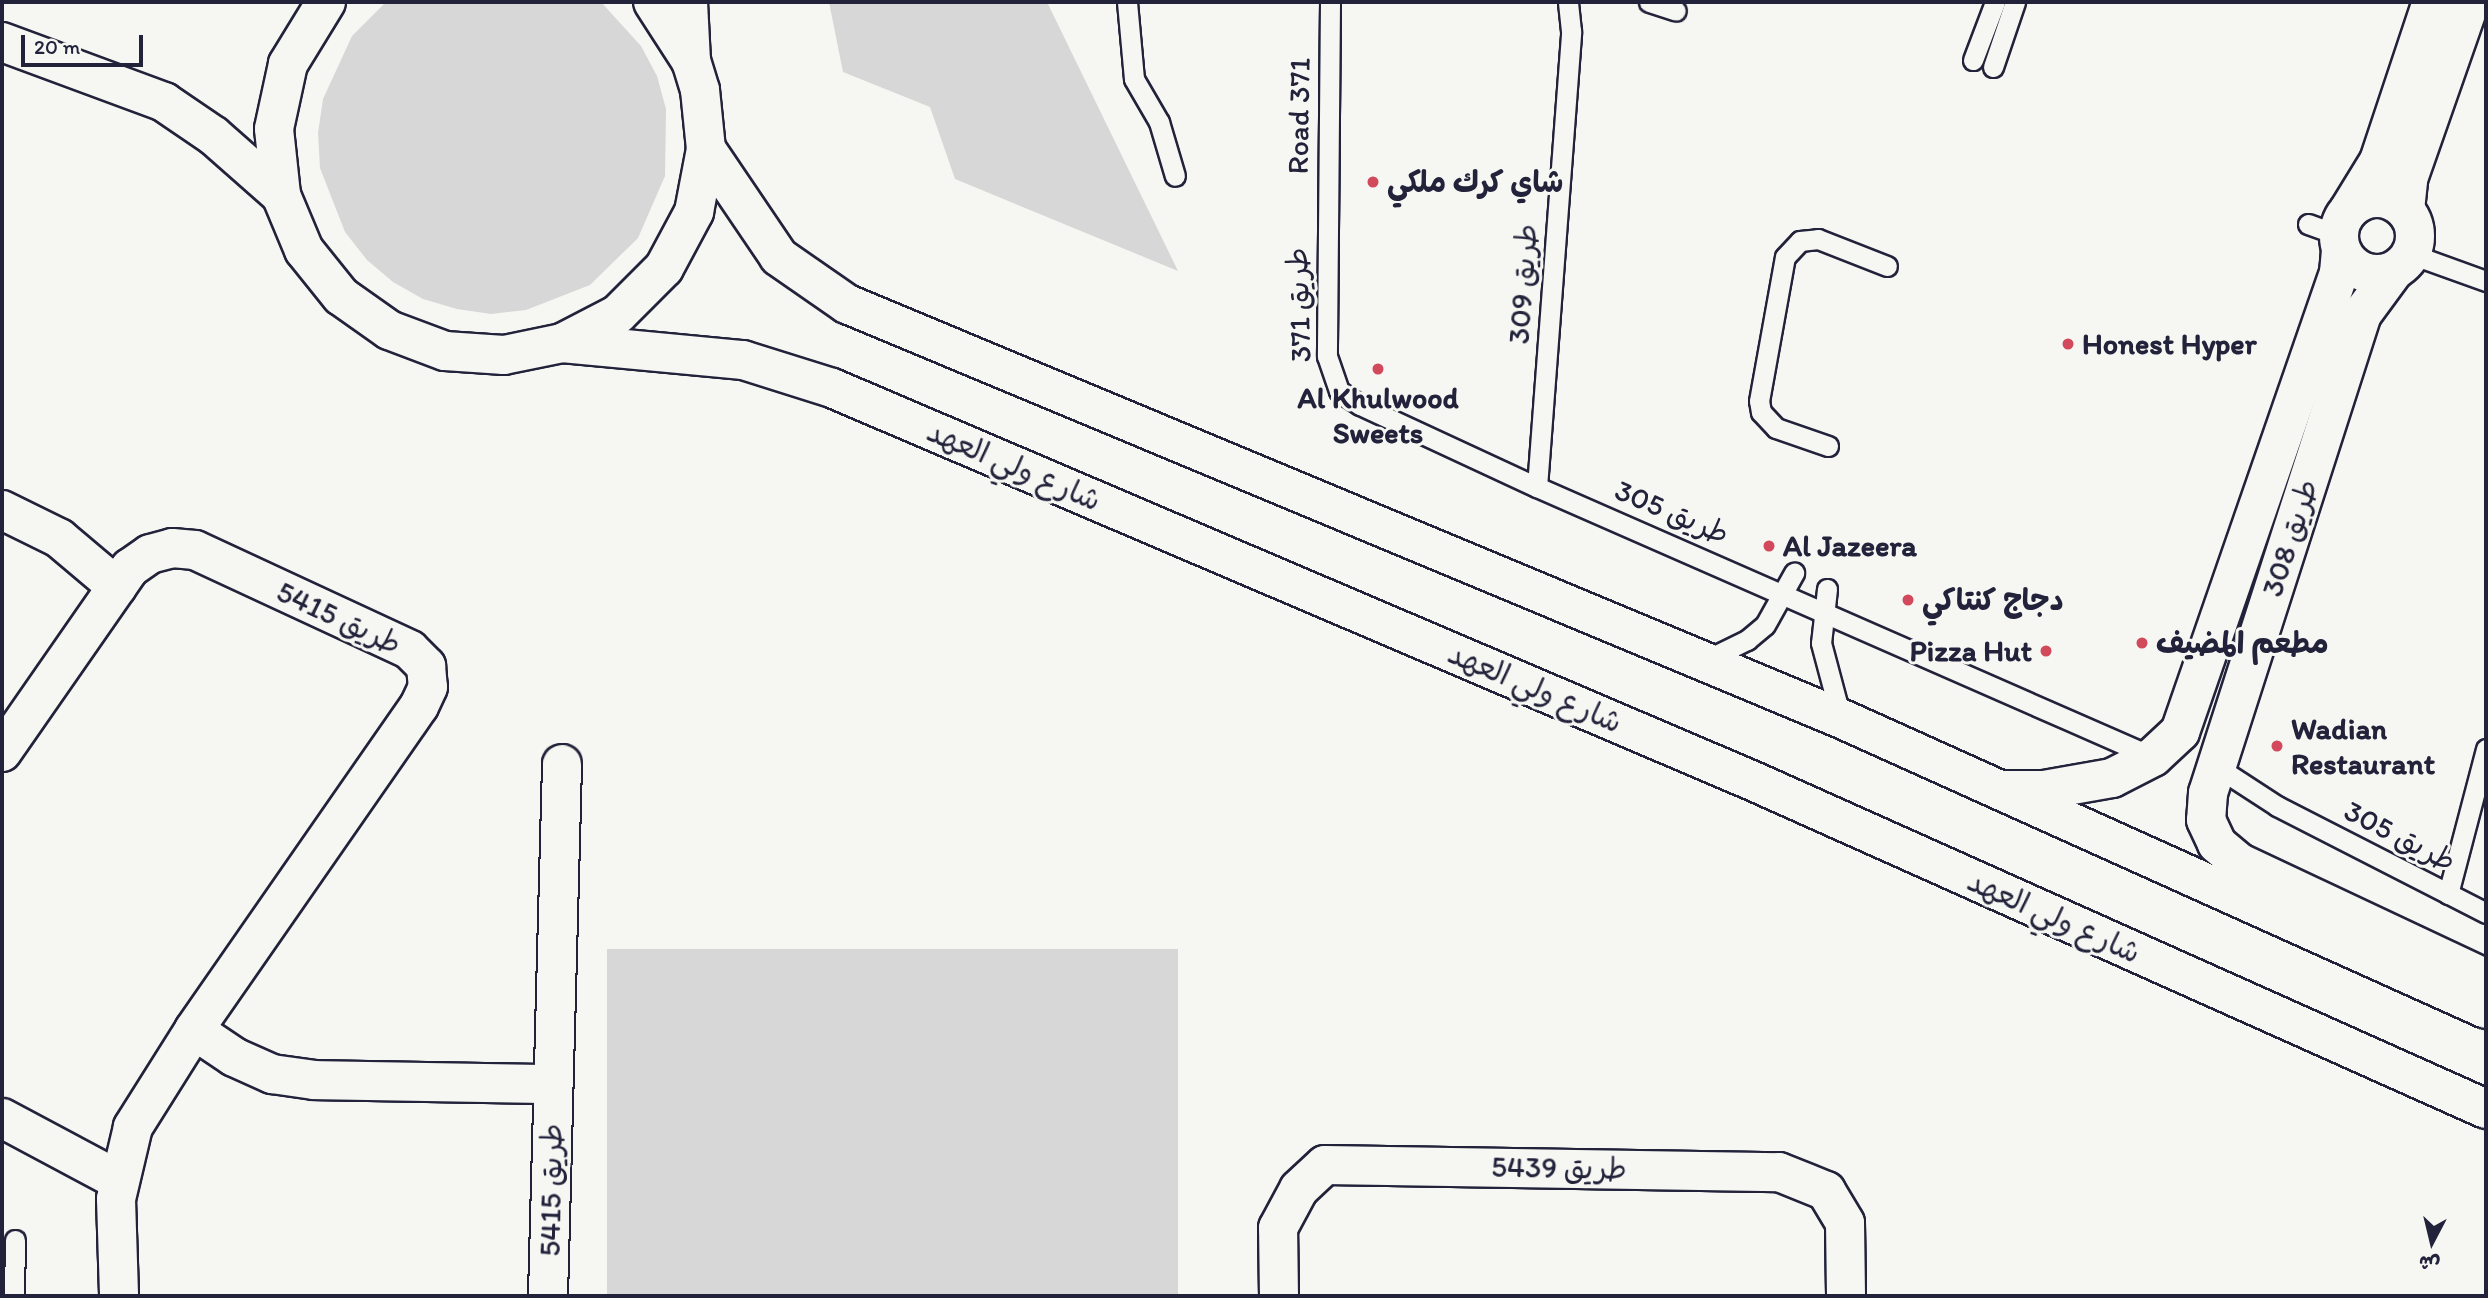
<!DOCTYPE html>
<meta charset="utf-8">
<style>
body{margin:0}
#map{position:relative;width:2488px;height:1298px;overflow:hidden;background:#f6f6f2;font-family:Itim,"Playpen Sans Arabic",sans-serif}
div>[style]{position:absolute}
.green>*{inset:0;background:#d7d7d7;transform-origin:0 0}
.roads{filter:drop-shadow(2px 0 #22223b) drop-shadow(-2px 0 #22223b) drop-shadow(0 2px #22223b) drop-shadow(0 -2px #22223b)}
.lane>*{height:19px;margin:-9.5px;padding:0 9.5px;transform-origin:9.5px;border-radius:9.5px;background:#f6f6f2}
.street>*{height:38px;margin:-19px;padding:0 19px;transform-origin:19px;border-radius:19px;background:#f6f6f2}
.street>.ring{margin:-19px;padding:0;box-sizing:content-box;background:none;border:38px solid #f6f6f2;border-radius:50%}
.secondary>*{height:38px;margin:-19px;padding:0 19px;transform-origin:19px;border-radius:19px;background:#f6f6f2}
.primary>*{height:38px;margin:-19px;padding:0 19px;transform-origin:19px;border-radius:19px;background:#f6f6f2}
.dots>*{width:19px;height:19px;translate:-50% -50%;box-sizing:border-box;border:4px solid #f6f6f2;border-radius:50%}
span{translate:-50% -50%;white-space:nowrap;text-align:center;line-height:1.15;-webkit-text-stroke:6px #f6f6f2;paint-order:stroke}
.street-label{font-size:30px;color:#22223b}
.poi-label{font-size:30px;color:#22223b;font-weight:700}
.left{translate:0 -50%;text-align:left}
.right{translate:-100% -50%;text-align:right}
.frame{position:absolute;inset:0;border:4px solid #22223b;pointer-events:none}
.north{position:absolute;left:2397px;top:1207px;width:70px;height:70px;-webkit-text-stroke:5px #f6f6f2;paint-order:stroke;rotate:187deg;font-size:19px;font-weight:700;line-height:28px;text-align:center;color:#22223b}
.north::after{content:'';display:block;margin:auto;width:24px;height:32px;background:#22223b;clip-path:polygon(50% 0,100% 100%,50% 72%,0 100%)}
.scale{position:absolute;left:21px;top:35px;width:122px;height:32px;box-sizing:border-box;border:4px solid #22223b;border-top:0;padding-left:9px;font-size:21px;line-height:24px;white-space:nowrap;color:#22223b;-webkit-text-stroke:5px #f6f6f2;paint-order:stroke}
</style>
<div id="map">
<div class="green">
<i style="clip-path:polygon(386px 2px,601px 2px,641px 46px,657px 76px,666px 109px,665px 176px,638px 238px,590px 285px,526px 310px,491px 314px,457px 309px,423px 299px,393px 282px,367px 260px,345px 232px,320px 168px,318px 133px,323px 99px,352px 36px)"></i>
<i style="clip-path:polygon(829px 2px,1047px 2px,1178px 271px,955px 179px,930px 107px,843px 72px)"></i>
<i style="left:607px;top:949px;width:571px;height:347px"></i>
</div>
<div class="roads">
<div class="lane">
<i style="left:1127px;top:2px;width:77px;rotate:84.8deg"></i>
<i style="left:1134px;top:79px;width:50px;rotate:59.8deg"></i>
<i style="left:1159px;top:122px;width:56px;rotate:73.5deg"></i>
<i style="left:1330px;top:2px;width:354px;rotate:90.5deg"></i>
<i style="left:1327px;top:356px;width:37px;rotate:71deg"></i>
<i style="left:1339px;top:391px;width:25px;rotate:34deg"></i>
<i style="left:1360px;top:405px;width:195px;rotate:24.9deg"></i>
<i style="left:1537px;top:487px;width:673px;rotate:23.67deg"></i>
<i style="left:1649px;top:2px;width:28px;rotate:18deg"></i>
<i style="left:1973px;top:60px;width:62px;rotate:-69.2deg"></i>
<i style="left:1993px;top:67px;width:69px;rotate:-71.3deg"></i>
<i style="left:2308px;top:224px;width:32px;rotate:20deg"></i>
<i style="left:2411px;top:254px;width:80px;rotate:19.8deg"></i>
<i style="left:1828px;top:446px;width:55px;rotate:-160.9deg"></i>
<i style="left:1776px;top:428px;width:22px;rotate:-133deg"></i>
<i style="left:1761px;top:412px;width:11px;rotate:-100deg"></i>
<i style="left:1759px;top:401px;width:146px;rotate:-79.8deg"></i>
<i style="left:1785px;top:257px;width:22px;rotate:-47deg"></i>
<i style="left:1800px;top:241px;width:18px;rotate:-6deg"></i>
<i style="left:1818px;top:239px;width:74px;rotate:21.4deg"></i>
<i style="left:1537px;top:487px;width:457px;rotate:-85.7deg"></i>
<i style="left:1571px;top:31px;width:29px;rotate:-96deg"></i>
<i style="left:1827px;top:589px;width:54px;rotate:96.3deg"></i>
<i style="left:1821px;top:643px;width:78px;rotate:75.1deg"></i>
<i style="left:1706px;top:660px;width:46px;rotate:-26deg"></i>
<i style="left:1747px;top:640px;width:23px;rotate:-40deg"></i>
<i style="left:1765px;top:625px;width:60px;rotate:-60.9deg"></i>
<i style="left:2217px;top:767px;width:72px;rotate:33deg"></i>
<i style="left:2277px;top:806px;width:235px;rotate:27.1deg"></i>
<i style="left:2448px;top:894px;width:150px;rotate:-75.3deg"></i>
<i style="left:14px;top:1296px;width:56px;rotate:-89deg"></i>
</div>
<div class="street">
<i class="ring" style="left:2339px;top:198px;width:38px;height:38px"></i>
<i style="left:2349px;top:210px;width:57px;rotate:-58.5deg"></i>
<i style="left:2379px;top:161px;width:168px;rotate:-71.6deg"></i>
<i style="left:2405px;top:210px;width:31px;rotate:-84deg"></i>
<i style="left:2408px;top:179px;width:188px;rotate:-70.7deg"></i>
<i style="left:2393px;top:272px;width:52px;rotate:126.4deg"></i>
<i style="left:2362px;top:314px;width:503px;rotate:107.82deg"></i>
<i style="left:2208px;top:793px;width:27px;rotate:94deg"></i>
<i style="left:2206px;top:820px;width:26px;rotate:65deg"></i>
<i style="left:2217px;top:844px;width:30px;rotate:40deg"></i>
<i style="left:2240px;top:863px;width:272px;rotate:25.2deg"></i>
<i style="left:2px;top:510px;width:64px;rotate:26.2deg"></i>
<i style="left:59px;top:538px;width:76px;rotate:40.2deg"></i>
<i style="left:2px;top:752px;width:224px;rotate:-55.2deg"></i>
<i style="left:130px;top:568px;width:24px;rotate:-35deg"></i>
<i style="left:150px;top:554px;width:23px;rotate:-15deg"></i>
<i style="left:172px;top:548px;width:23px;rotate:5deg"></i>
<i style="left:195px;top:550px;width:237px;rotate:24.9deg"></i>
<i style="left:410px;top:650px;width:23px;rotate:45deg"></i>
<i style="left:426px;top:666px;width:21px;rotate:85deg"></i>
<i style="left:428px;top:687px;width:21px;rotate:115deg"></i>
<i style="left:419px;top:706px;width:394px;rotate:124.8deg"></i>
<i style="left:194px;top:1030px;width:115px;rotate:122.2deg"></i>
<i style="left:133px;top:1127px;width:74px;rotate:103.3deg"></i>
<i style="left:116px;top:1199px;width:97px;rotate:88.2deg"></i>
<i style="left:2002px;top:790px;width:42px"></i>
<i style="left:2044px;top:790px;width:69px;rotate:-10deg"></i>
<i style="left:2112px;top:778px;width:46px;rotate:-27.1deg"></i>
<i style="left:2153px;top:757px;width:37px;rotate:-43deg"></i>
<i style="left:2180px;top:732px;width:486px;rotate:-70.9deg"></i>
<i style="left:2339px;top:273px;width:22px;rotate:-85deg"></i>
<i style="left:194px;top:1030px;width:48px;rotate:34deg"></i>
<i style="left:234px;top:1057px;width:42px;rotate:24.1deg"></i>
<i style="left:272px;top:1074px;width:42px;rotate:8.1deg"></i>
<i style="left:314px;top:1080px;width:239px;rotate:1deg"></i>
<i style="left:2px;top:1118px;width:132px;rotate:28.1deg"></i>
<i style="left:548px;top:1296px;width:532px;rotate:-88.49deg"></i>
<i style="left:1279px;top:1296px;width:68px;rotate:-90.8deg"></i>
<i style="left:1278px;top:1228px;width:44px;rotate:-61.7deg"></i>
<i style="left:1299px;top:1189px;width:35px;rotate:-43deg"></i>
<i style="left:1325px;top:1165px;width:454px;rotate:0.9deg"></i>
<i style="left:1779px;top:1172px;width:51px;rotate:22deg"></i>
<i style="left:1826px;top:1191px;width:37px;rotate:59deg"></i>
<i style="left:1845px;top:1223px;width:73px;rotate:89.2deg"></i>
</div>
<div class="secondary">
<i style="left:688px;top:2px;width:59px;rotate:87.1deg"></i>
</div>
<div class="primary">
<i style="left:326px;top:2px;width:73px;rotate:121.5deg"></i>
<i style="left:288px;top:64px;width:66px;rotate:102.2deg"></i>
<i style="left:274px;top:129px;width:66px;rotate:83.9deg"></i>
<i style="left:281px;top:195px;width:60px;rotate:67.3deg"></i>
<i style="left:304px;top:250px;width:59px;rotate:51.2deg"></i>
<i style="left:341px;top:296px;width:59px;rotate:35.3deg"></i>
<i style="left:389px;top:330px;width:60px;rotate:20.6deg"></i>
<i style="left:445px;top:351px;width:59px;rotate:3.9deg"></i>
<i style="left:504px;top:355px;width:59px;rotate:-11.7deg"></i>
<i style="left:562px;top:343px;width:63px;rotate:-27.4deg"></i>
<i style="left:618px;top:314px;width:65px;rotate:-45deg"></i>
<i style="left:664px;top:268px;width:64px;rotate:-61.8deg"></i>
<i style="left:694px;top:212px;width:64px;rotate:-79.2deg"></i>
<i style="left:706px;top:149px;width:59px;rotate:-95.8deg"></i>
<i style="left:700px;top:90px;width:30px;rotate:-107deg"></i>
<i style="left:691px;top:61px;width:70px;rotate:-122.8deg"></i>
<i style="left:2px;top:42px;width:173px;rotate:20.3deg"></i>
<i style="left:164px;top:102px;width:60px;rotate:34.2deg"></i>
<i style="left:214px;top:136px;width:89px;rotate:41.4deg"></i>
<i style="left:706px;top:149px;width:130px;rotate:55.9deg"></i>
<i style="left:779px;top:257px;width:83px;rotate:34.7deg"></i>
<i style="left:847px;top:304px;width:1078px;rotate:22.64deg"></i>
<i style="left:1842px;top:719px;width:706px;rotate:24.24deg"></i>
<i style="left:562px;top:343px;width:182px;rotate:5.4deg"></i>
<i style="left:743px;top:360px;width:93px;rotate:17.5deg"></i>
<i style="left:832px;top:388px;width:1001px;rotate:23.11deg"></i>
<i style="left:1753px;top:781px;width:803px;rotate:24.11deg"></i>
</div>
</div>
<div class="dots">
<i style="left:1373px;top:182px;background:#d1495b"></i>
<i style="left:2068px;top:344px;background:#d1495b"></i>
<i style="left:1378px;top:369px;background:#d1495b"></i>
<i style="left:1769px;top:546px;background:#d1495b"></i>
<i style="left:1908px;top:600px;background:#d1495b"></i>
<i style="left:2142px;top:643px;background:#d1495b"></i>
<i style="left:2046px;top:651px;background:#d1495b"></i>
<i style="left:2277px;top:746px;background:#d1495b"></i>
</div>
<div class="street-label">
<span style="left:1299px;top:116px;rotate:-89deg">Road 371</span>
<span style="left:1523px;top:284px;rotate:-86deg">طريق 309</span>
<span style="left:1299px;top:305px;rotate:-92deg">طريق 371</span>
<span style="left:1014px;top:466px;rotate:23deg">شارع ولي العهد</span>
<span style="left:1672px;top:512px;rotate:23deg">طريق 305</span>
<span style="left:2290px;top:538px;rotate:-72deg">طريق 308</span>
<span style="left:339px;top:618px;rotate:25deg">طريق 5415</span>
<span style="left:1535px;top:688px;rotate:23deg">شارع ولي العهد</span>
<span style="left:2400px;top:836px;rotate:27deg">طريق 305</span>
<span style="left:2054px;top:917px;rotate:24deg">شارع ولي العهد</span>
<span style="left:1559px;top:1168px;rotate:1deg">طريق 5439</span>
<span style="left:551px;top:1190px;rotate:-89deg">طريق 5415</span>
</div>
<div class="poi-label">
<span class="left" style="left:1387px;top:182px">شاي كرك ملكي</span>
<span class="left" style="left:2082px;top:344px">Honest Hyper</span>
<span style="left:1378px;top:415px">Al Khulwood<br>Sweets</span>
<span class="left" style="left:1783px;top:546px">Al Jazeera</span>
<span class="left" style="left:1922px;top:600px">دجاج كنتاكي</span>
<span class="left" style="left:2156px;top:643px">مطعم المضيف</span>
<span class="right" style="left:2032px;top:651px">Pizza Hut</span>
<span class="left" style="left:2291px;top:746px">Wadian<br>Restaurant</span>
</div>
<div class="frame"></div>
<div class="north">ش</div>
<div class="scale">20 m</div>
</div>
